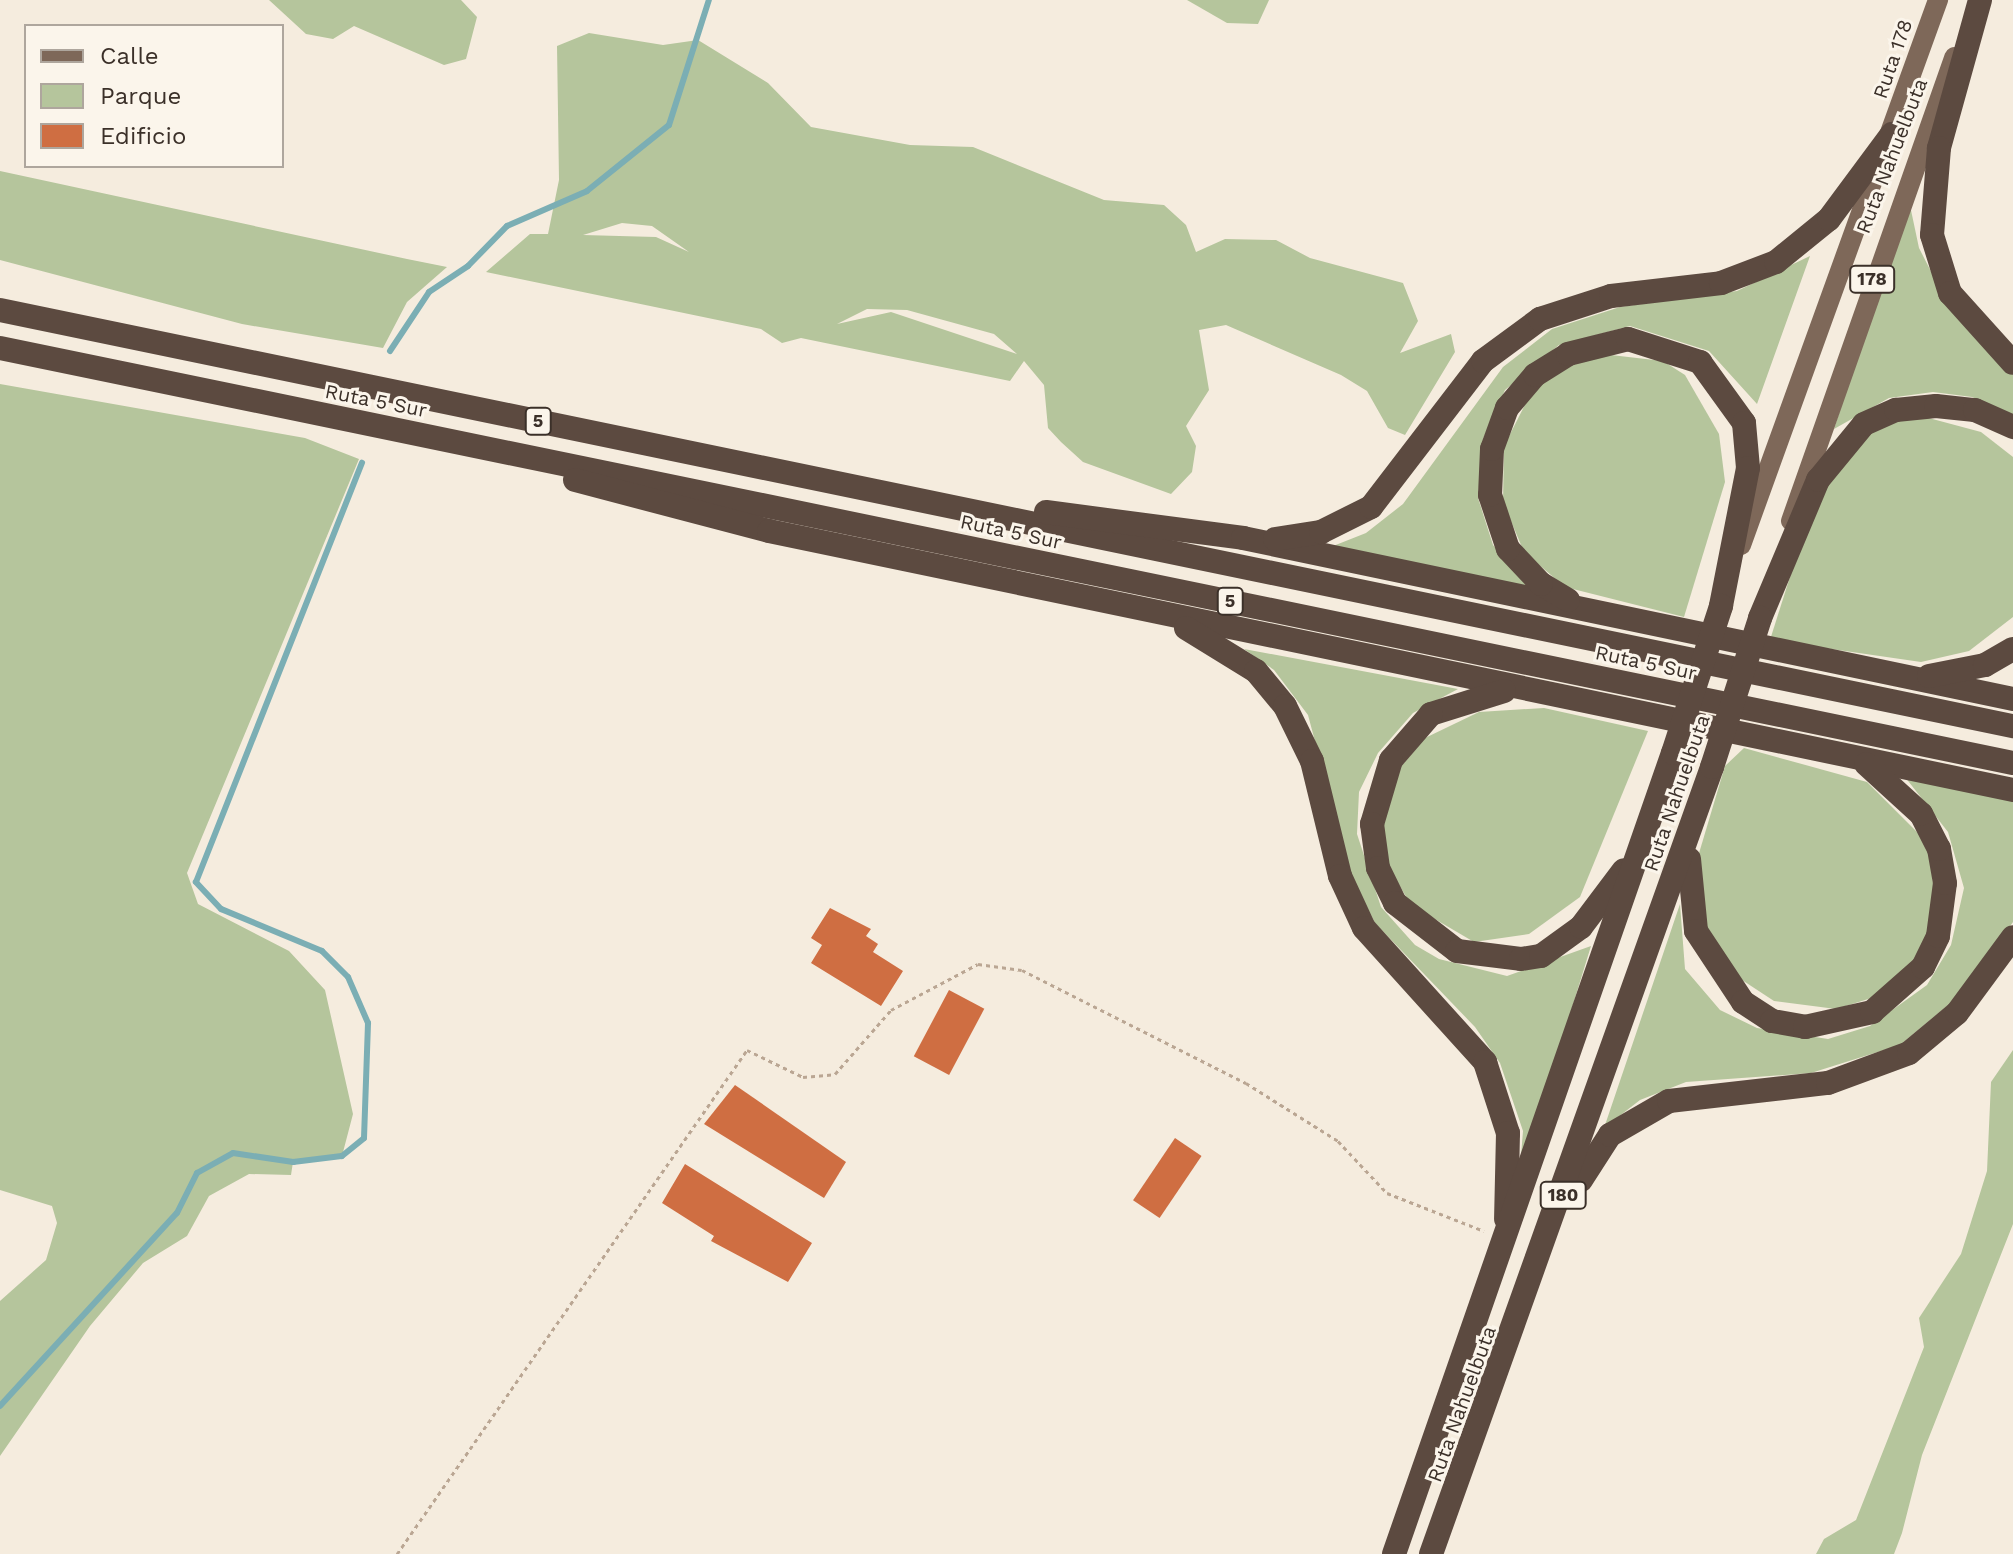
<!DOCTYPE html>
<style>
body{margin:0}
#map{position:relative;width:2013px;height:1554px;overflow:hidden;background:#f5ecde;font-family:"Work Sans",sans-serif}
div>[style]{position:absolute}
.green>*{inset:0;background:#b5c59c}
.stream>*{height:6px;margin:-3px;padding:0 3px;transform-origin:3px;border-radius:3px;background:#7baeb4}
.building>*{inset:0;background:#cf6e42;transform-origin:0 0}
.path>*{height:3px;margin-top:-1.5px;transform-origin:0;background:repeating-linear-gradient(90deg,#baa693 0 4px,transparent 0 8px)}
.major>*{height:20px;margin:-10px;padding:0 10px;transform-origin:10px;border-radius:10px;background:#7e6859}
.highway>*{height:24px;margin:-12px;padding:0 12px;transform-origin:12px;border-radius:12px;background:#5c4a40}
.highway-bridge>*{height:24px;margin:-12px;padding:0 12px;transform-origin:12px;border-radius:12px;background:#5c4a40}
span{translate:-50% -50%;white-space:nowrap;text-align:center;line-height:1.15;-webkit-text-stroke:6px #fbf5eb;paint-order:stroke}
.shield-label span{padding:2px 6px;background:#fbf5eb;border:2px solid;border-radius:6px;-webkit-text-stroke-width:0}
.shield-label{font-size:18px;color:#3b3029;font-weight:700}
.street-label{font-size:20px;color:#3b3029}
.legend{position:absolute;left:24px;top:24px;width:260px;height:144px;box-sizing:border-box;background:#fbf5eb;border:2px solid #aea69d;margin:0;padding:10px 14px;list-style:none;font-size:24px;color:#3b3029}
.legend li{display:flex;align-items:center;gap:16px;height:40px}
.legend b{width:40px;border:2px solid #aea69d}
</style>
<div id="map">
<div class="green">
<i style="clip-path:polygon(269px 0,461px 0,477px 17px,466px 59px,444px 65px,354px 26px,333px 39px,306px 34px)"></i>
<i style="clip-path:polygon(1187px 0,1269px 0,1258px 24px,1227px 23px)"></i>
<i style="clip-path:polygon(evenodd,589px 33px,663px 45px,698px 40px,768px 83px,811px 127px,910px 145px,973px 147px,1104px 200px,1164px 205px,1186px 225px,1196px 252px,1225px 239px,1276px 240px,1310px 258px,1403px 283px,1418px 321px,1400px 353px,1451px 334px,1455px 352px,1405px 435px,1388px 428px,1367px 391px,1341px 375px,1226px 325px,1199px 330px,1209px 390px,1186px 426px,1196px 446px,1192px 472px,1171px 494px,1083px 462px,1061px 442px,1048px 428px,1044px 385px,1024px 361px,1010px 381px,801px 338px,782px 343px,761px 329px,486px 272px,530px 234px,548px 234px,559px 180px,557px 46px,589px 33px,622px 223px,652px 226px,689px 252px,656px 237px,583px 235px,622px 223px,589px 33px,867px 309px,907px 310px,994px 334px,1017px 354px,891px 312px,837px 324px,867px 309px)"></i>
<i style="clip-path:polygon(0 171px,407px 259px,447px 267px,407px 302px,383px 348px,242px 324px,0 260px)"></i>
<i style="clip-path:polygon(1908px 196px,1919px 248px,1940px 289px,2013px 373px,2013px 416px,1972px 397px,1933px 392px,1889px 398px,1834px 429px)"></i>
<i style="clip-path:polygon(1810px 256px,1757px 404px,1709px 351px,1630px 326px,1559px 345px,1505px 390px,1483px 439px,1478px 498px,1493px 545px,1529px 589px,1323px 550px,1366px 533px,1403px 504px,1503px 367px,1552px 329px,1620px 307px,1737px 291px)"></i>
<i style="clip-path:polygon(1611px 355px,1663px 361px,1685px 375px,1719px 434px,1725px 482px,1684px 617px,1565px 587px,1524px 552px,1503px 502px,1504px 446px,1532px 391px,1573px 362px)"></i>
<i style="clip-path:polygon(0 384px,305px 438px,359px 459px,187px 873px,198px 904px,289px 951px,325px 990px,353px 1114px,342px 1156px,293px 1162px,291px 1175px,249px 1174px,209px 1196px,187px 1236px,143px 1263px,90px 1326px,0 1456px,0 1301px,46px 1260px,57px 1223px,52px 1206px,0 1190px)"></i>
<i style="clip-path:polygon(1925px 417px,1981px 432px,2013px 457px,2013px 617px,1969px 651px,1921px 662px,1770px 640px,1813px 504px,1867px 434px,1890px 421px)"></i>
<i style="clip-path:polygon(1244px 649px,1458px 689px,1413px 713px,1378px 753px,1359px 792px,1357px 834px,1381px 907px,1415px 945px,1439px 959px,1507px 976px,1591px 946px,1519px 1180px,1523px 1131px,1500px 1063px,1475px 1027px,1375px 923px,1351px 876px,1308px 715px,1274px 670px)"></i>
<i style="clip-path:polygon(1544px 708px,1648px 731px,1580px 897px,1529px 934px,1474px 942px,1411px 905px,1388px 866px,1381px 825px,1398px 770px,1425px 738px,1479px 712px)"></i>
<i style="clip-path:polygon(1744px 748px,1867px 782px,1928px 843px,1936px 907px,1918px 958px,1878px 996px,1836px 1009px,1774px 1001px,1742px 980px,1706px 930px,1697px 860px,1725px 766px)"></i>
<i style="clip-path:polygon(1905px 777px,2013px 800px,2013px 922px,1965px 991px,1900px 1045px,1811px 1073px,1686px 1082px,1640px 1100px,1604px 1128px,1680px 904px,1685px 969px,1720px 1010px,1757px 1028px,1828px 1039px,1870px 1026px,1927px 985px,1951px 945px,1964px 888px,1948px 832px)"></i>
<i style="clip-path:polygon(2013px 1050px,2013px 1224px,1922px 1455px,1902px 1533px,1894px 1554px,1816px 1554px,1824px 1539px,1856px 1520px,1924px 1347px,1919px 1318px,1961px 1254px,1987px 1171px,1991px 1082px)"></i>
</div>
<div class="stream">
<i style="left:390px;top:351px;width:71px;rotate:-56.5deg"></i>
<i style="left:429px;top:292px;width:47px;rotate:-33.7deg"></i>
<i style="left:468px;top:266px;width:56px;rotate:-45.7deg"></i>
<i style="left:507px;top:226px;width:87px;rotate:-23.6deg"></i>
<i style="left:587px;top:191px;width:105px;rotate:-38.8deg"></i>
<i style="left:669px;top:125px;width:131px;rotate:-72.3deg"></i>
<i style="left:0;top:1406px;width:262px;rotate:-47.5deg"></i>
<i style="left:177px;top:1213px;width:45px;rotate:-63.4deg"></i>
<i style="left:197px;top:1173px;width:41px;rotate:-29.1deg"></i>
<i style="left:233px;top:1153px;width:61px;rotate:8.5deg"></i>
<i style="left:293px;top:1162px;width:49px;rotate:-7deg"></i>
<i style="left:342px;top:1156px;width:28px;rotate:-39deg"></i>
<i style="left:364px;top:1138px;width:115px;rotate:-88deg"></i>
<i style="left:368px;top:1023px;width:50px;rotate:-113.5deg"></i>
<i style="left:348px;top:977px;width:37px;rotate:-135deg"></i>
<i style="left:322px;top:951px;width:109px;rotate:-157.4deg"></i>
<i style="left:221px;top:909px;width:37px;rotate:-133deg"></i>
<i style="left:196px;top:882px;width:451px;rotate:-68.4deg"></i>
</div>
<div class="building">
<i style="clip-path:polygon(830px 908px,871px 929px,866px 936px,878px 944px,873px 952px,903px 971px,881px 1006px,811px 963px,822px 945px,811px 938px)"></i>
<i style="left:949px;top:990px;width:40px;height:75px;rotate:28deg"></i>
<i style="clip-path:polygon(735px 1085px,846px 1162px,824px 1198px,704px 1124px)"></i>
<i style="left:1175px;top:1138px;width:32px;height:75px;rotate:34deg"></i>
<i style="clip-path:polygon(685px 1164px,812px 1243px,788px 1282px,711px 1241px,714px 1236px,662px 1203px)"></i>
</div>
<div class="path">
<i style="left:397px;top:1554px;width:614px;rotate:-55.22deg"></i>
<i style="left:747px;top:1050px;width:62px;rotate:25.7deg"></i>
<i style="left:803px;top:1077px;width:32px;rotate:-5deg"></i>
<i style="left:835px;top:1074px;width:85px;rotate:-48.8deg"></i>
<i style="left:891px;top:1010px;width:98px;rotate:-27.9deg"></i>
<i style="left:978px;top:964px;width:44px;rotate:7.8deg"></i>
<i style="left:1022px;top:970px;width:251px;rotate:26.8deg"></i>
<i style="left:1246px;top:1083px;width:109px;rotate:32.2deg"></i>
<i style="left:1338px;top:1141px;width:71px;rotate:46.7deg"></i>
<i style="left:1387px;top:1193px;width:104px;rotate:21.4deg"></i>
</div>
<div class="major">
<i style="left:1791px;top:521px;width:492px;rotate:-70.6deg"></i>
<i style="left:1741px;top:545px;width:580px;rotate:-70.13deg"></i>
</div>
<div class="highway">
<i style="left:1980px;top:0;width:154px;rotate:105.5deg"></i>
<i style="left:1939px;top:148px;width:87px;rotate:94.6deg"></i>
<i style="left:1932px;top:235px;width:61px;rotate:72.8deg"></i>
<i style="left:1950px;top:293px;width:94px;rotate:48deg"></i>
<i style="left:0;top:310px;width:2056px;rotate:11.68deg"></i>
<i style="left:0;top:348px;width:2055px;rotate:11.65deg"></i>
<i style="left:575px;top:480px;width:201px;rotate:14.7deg"></i>
<i style="left:769px;top:531px;width:1271px;rotate:11.76deg"></i>
<i style="left:1046px;top:512px;width:199px;rotate:7.5deg"></i>
<i style="left:1243px;top:538px;width:787px;rotate:11.81deg"></i>
<i style="left:1275px;top:539px;width:47px;rotate:-8.7deg"></i>
<i style="left:1321px;top:532px;width:56px;rotate:-26.6deg"></i>
<i style="left:1371px;top:507px;width:184px;rotate:-52.5deg"></i>
<i style="left:1483px;top:361px;width:71px;rotate:-36.4deg"></i>
<i style="left:1540px;top:319px;width:75px;rotate:-17.9deg"></i>
<i style="left:1611px;top:296px;width:111px;rotate:-6.7deg"></i>
<i style="left:1721px;top:283px;width:59px;rotate:-20.9deg"></i>
<i style="left:1776px;top:262px;width:68px;rotate:-39.1deg"></i>
<i style="left:1829px;top:219px;width:106px;rotate:-53.5deg"></i>
<i style="left:1568px;top:600px;width:31px;rotate:-149deg"></i>
<i style="left:1541px;top:584px;width:48px;rotate:-133.3deg"></i>
<i style="left:1508px;top:549px;width:57px;rotate:-108.4deg"></i>
<i style="left:1490px;top:495px;width:46px;rotate:-87.5deg"></i>
<i style="left:1492px;top:449px;width:44px;rotate:-69.9deg"></i>
<i style="left:1507px;top:408px;width:43px;rotate:-49.7deg"></i>
<i style="left:1535px;top:375px;width:39px;rotate:-32deg"></i>
<i style="left:1568px;top:354px;width:62px;rotate:-14deg"></i>
<i style="left:1628px;top:339px;width:76px;rotate:17.7deg"></i>
<i style="left:1700px;top:362px;width:75px;rotate:54.2deg"></i>
<i style="left:1744px;top:423px;width:45px;rotate:84.9deg"></i>
<i style="left:1748px;top:468px;width:141px;rotate:101.1deg"></i>
<i style="left:1760px;top:618px;width:150px;rotate:-67.2deg"></i>
<i style="left:1818px;top:480px;width:72px;rotate:-50.6deg"></i>
<i style="left:1864px;top:424px;width:35px;rotate:-24deg"></i>
<i style="left:1896px;top:410px;width:40px;rotate:-5.7deg"></i>
<i style="left:1936px;top:406px;width:39px;rotate:6deg"></i>
<i style="left:1975px;top:410px;width:42px;rotate:24.1deg"></i>
<i style="left:1186px;top:628px;width:82px;rotate:31.6deg"></i>
<i style="left:1256px;top:671px;width:45px;rotate:50.4deg"></i>
<i style="left:1285px;top:706px;width:61px;rotate:63.9deg"></i>
<i style="left:1312px;top:761px;width:118px;rotate:76.3deg"></i>
<i style="left:1340px;top:876px;width:57px;rotate:65.2deg"></i>
<i style="left:1364px;top:928px;width:181px;rotate:47.9deg"></i>
<i style="left:1485px;top:1062px;width:75px;rotate:72.1deg"></i>
<i style="left:1508px;top:1133px;width:86px;rotate:91.3deg"></i>
<i style="left:1929px;top:676px;width:57px;rotate:-11.1deg"></i>
<i style="left:1985px;top:665px;width:32px;rotate:-30deg"></i>
<i style="left:1504px;top:691px;width:77px;rotate:162.5deg"></i>
<i style="left:1431px;top:714px;width:61px;rotate:131deg"></i>
<i style="left:1391px;top:760px;width:67px;rotate:106.5deg"></i>
<i style="left:1372px;top:824px;width:44px;rotate:82.2deg"></i>
<i style="left:1378px;top:868px;width:39px;rotate:64deg"></i>
<i style="left:1395px;top:903px;width:78px;rotate:37.7deg"></i>
<i style="left:1457px;top:951px;width:64px;rotate:7.1deg"></i>
<i style="left:1521px;top:959px;width:20px;rotate:-9deg"></i>
<i style="left:1541px;top:956px;width:49px;rotate:-35.9deg"></i>
<i style="left:1581px;top:927px;width:71px;rotate:-53deg"></i>
<i style="left:1689px;top:859px;width:72px;rotate:84.4deg"></i>
<i style="left:1696px;top:931px;width:85px;rotate:56.5deg"></i>
<i style="left:1743px;top:1002px;width:35px;rotate:33deg"></i>
<i style="left:1772px;top:1021px;width:34px;rotate:10deg"></i>
<i style="left:1805px;top:1027px;width:69px;rotate:-12.6deg"></i>
<i style="left:1872px;top:1012px;width:68px;rotate:-41.4deg"></i>
<i style="left:1923px;top:967px;width:34px;rotate:-64deg"></i>
<i style="left:1938px;top:936px;width:53px;rotate:-82.5deg"></i>
<i style="left:1945px;top:883px;width:35px;rotate:-100deg"></i>
<i style="left:1939px;top:849px;width:39px;rotate:-117deg"></i>
<i style="left:1921px;top:814px;width:74px;rotate:-137.7deg"></i>
<i style="left:1581px;top:1180px;width:54px;rotate:-57.2deg"></i>
<i style="left:1610px;top:1135px;width:68px;rotate:-30deg"></i>
<i style="left:1669px;top:1101px;width:160px;rotate:-6.5deg"></i>
<i style="left:1828px;top:1083px;width:86px;rotate:-20.3deg"></i>
<i style="left:1909px;top:1053px;width:62px;rotate:-39.8deg"></i>
<i style="left:1957px;top:1013px;width:94px;rotate:-53.6deg"></i>
<i style="left:1394px;top:1554px;width:848px;rotate:-70.8deg"></i>
<i style="left:1431px;top:1554px;width:836px;rotate:-70.35deg"></i>
</div>
<div class="highway-bridge">
<i style="left:1673px;top:753px;width:155px;rotate:-71.9deg"></i>
<i style="left:1712px;top:767px;width:157px;rotate:-72.1deg"></i>
</div>
<div class="shield-label">
<span style="left:1872px;top:279px">178</span>
<span style="left:538px;top:421px">5</span>
<span style="left:1230px;top:601px">5</span>
<span style="left:1563px;top:1195px">180</span>
</div>
<div class="street-label">
<span style="left:1893px;top:59px;rotate:-71deg">Ruta 178</span>
<span style="left:1892px;top:156px;rotate:-69deg">Ruta Nahuelbuta</span>
<span style="left:376px;top:401px;rotate:11deg">Ruta 5 Sur</span>
<span style="left:1011px;top:532px;rotate:12deg">Ruta 5 Sur</span>
<span style="left:1646px;top:663px;rotate:12deg">Ruta 5 Sur</span>
<span style="left:1677px;top:793px;rotate:-71deg">Ruta Nahuelbuta</span>
<span style="left:1462px;top:1404px;rotate:-70deg">Ruta Nahuelbuta</span>
</div>
<ul class="legend">
<li><b style="height:10px;background:#7e6859"></b>Calle</li>
<li><b style="height:22px;background:#b5c59c"></b>Parque</li>
<li><b style="height:22px;background:#cf6e42"></b>Edificio</li>
</ul>
</div>
